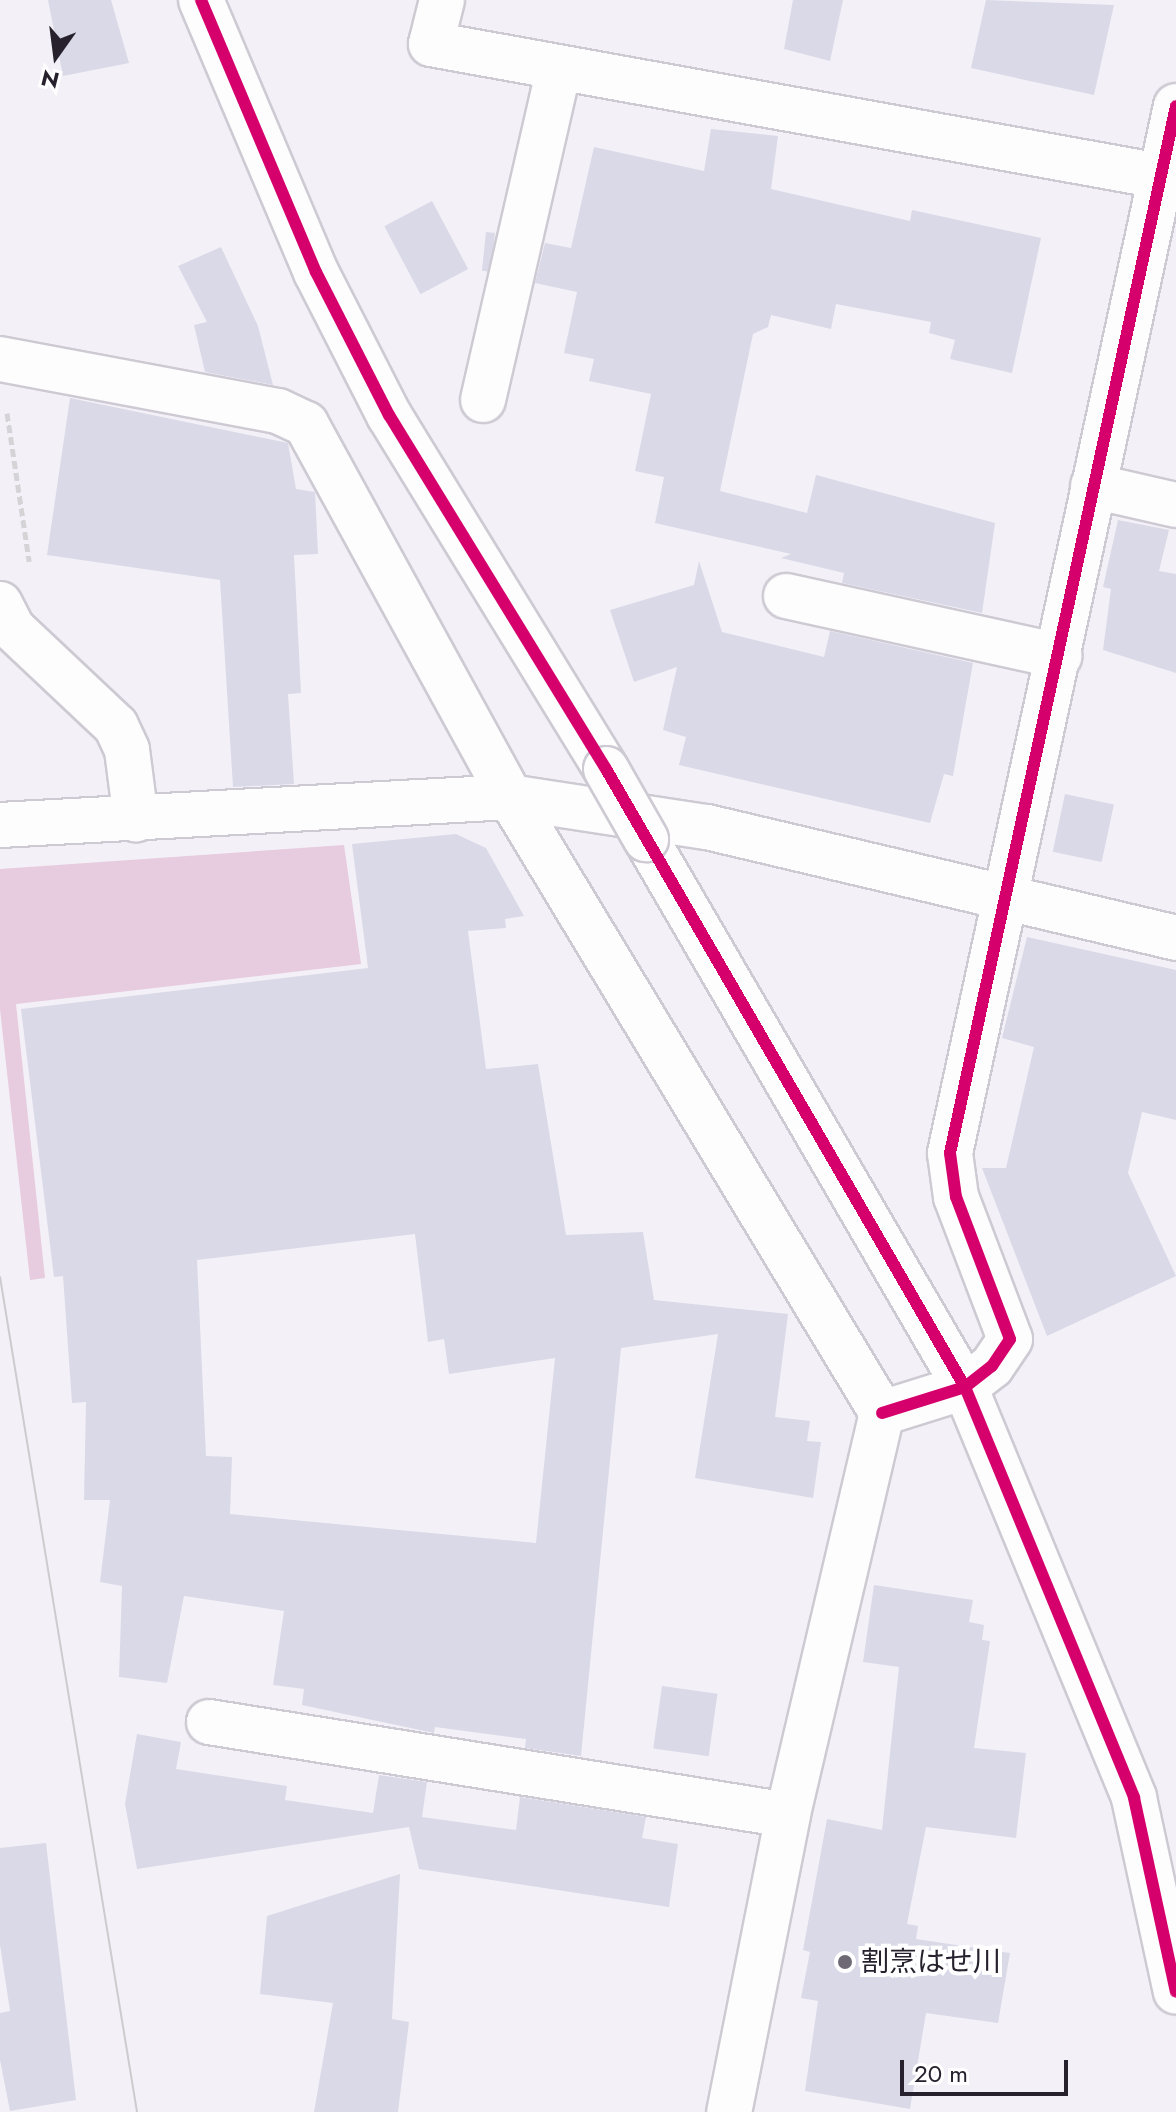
<!DOCTYPE html>
<meta charset="utf-8">
<style>
body{margin:0}
#map{position:relative;width:1176px;height:2112px;overflow:hidden;background:#f3f0f7;font-family:Jost,"Noto Sans JP",sans-serif}
div>[style]{position:absolute}
.green>*{inset:0;background:#e7cbde}
.building>*{inset:0;background:#dad9e7;transform-origin:0 0}
.path>*{height:5px;margin-top:-2.5px;transform-origin:0;background:repeating-linear-gradient(90deg,#d4d4d6 0 8px,transparent 0 12px)}
.roads{filter:drop-shadow(2px 0 #cecad3) drop-shadow(-2px 0 #cecad3) drop-shadow(0 2px #cecad3) drop-shadow(0 -2px #cecad3)}
.minor>*{height:44px;margin:-22px;padding:0 22px;transform-origin:22px;border-radius:22px;background:#fdfdfe}
.tertiary>*{height:44px;margin:-22px;padding:0 22px;transform-origin:22px;border-radius:22px;background:#fdfdfe}
.tram>*{height:2px;margin:-1px;padding:0 1px;transform-origin:1px;border-radius:1px;background:#cccbcd}
.bridges{filter:drop-shadow(2px 0 #cecad3) drop-shadow(-2px 0 #cecad3) drop-shadow(0 2px #cecad3) drop-shadow(0 -2px #cecad3)}
.tertiary-bridge>*{height:44px;margin:-22px;padding:0 22px;transform-origin:22px;border-radius:22px;background:#fdfdfe}
.cycleway>*{height:12px;margin:-6px;padding:0 6px;transform-origin:6px;border-radius:6px;background:#d6006c}
.dots>*{width:22px;height:22px;translate:-50% -50%;box-sizing:border-box;border:4px solid #fff;border-radius:50%}
span{translate:-50% -50%;white-space:nowrap;text-align:center;line-height:1.15;-webkit-text-stroke:8px #fff;paint-order:stroke}
.poi-label{font-size:28px;color:#26212d}
.left{translate:0 -50%;text-align:left}
.north{position:absolute;left:16px;top:16px;width:80px;height:80px;-webkit-text-stroke:6px #fff;paint-order:stroke;rotate:194deg;font-size:22px;font-weight:700;line-height:32px;text-align:center;color:#26212d}
.north::after{content:'';display:block;margin:auto;width:28px;height:36px;background:#26212d;clip-path:polygon(50% 0,100% 100%,50% 72%,0 100%)}
.scale{position:absolute;left:900px;top:2060px;width:168px;height:36px;box-sizing:border-box;border:4px solid #26212d;border-top:0;padding-left:10px;font-size:24px;line-height:28px;white-space:nowrap;color:#26212d;-webkit-text-stroke:6px #fff;paint-order:stroke}
</style>
<div id="map">
<div class="green">
<i style="clip-path:polygon(344px 845px,361px 964px,16px 1004px,45px 1278px,30px 1280px,0 1009px,0 869px)"></i>
</div>
<div class="building">
<i style="clip-path:polygon(48px 0,111px 0,129px 63px,63px 76px)"></i>
<i style="clip-path:polygon(793px 0,843px 0,830px 61px,784px 49px)"></i>
<i style="clip-path:polygon(986px 0,1114px 5px,1094px 95px,971px 68px)"></i>
<i style="clip-path:polygon(711px 129px,778px 136px,771px 189px,910px 221px,912px 210px,1041px 238px,1012px 373px,950px 359px,955px 340px,929px 333px,931px 322px,836px 304px,831px 329px,771px 315px,768px 327px,753px 334px,720px 491px,807px 513px,816px 475px,995px 523px,982px 613px,842px 583px,844px 573px,781px 558px,791px 554px,655px 523px,664px 477px,635px 471px,651px 394px,589px 381px,594px 359px,564px 353px,577px 292px,535px 283px,545px 243px,571px 248px,594px 147px,704px 171px)"></i>
<i style="left:432px;top:201px;width:77px;height:54px;rotate:62deg"></i>
<i style="left:486px;top:232px;width:9px;height:39px;rotate:6deg"></i>
<i style="clip-path:polygon(221px 247px,258px 326px,273px 385px,205px 372px,194px 325px,207px 322px,178px 266px)"></i>
<i style="clip-path:polygon(70px 398px,288px 443px,296px 489px,315px 492px,318px 554px,294px 555px,301px 693px,288px 694px,294px 784px,233px 787px,220px 580px,47px 555px)"></i>
<i style="clip-path:polygon(1118px 520px,1169px 530px,1159px 571px,1176px 574px,1176px 673px,1103px 650px,1111px 589px,1103px 587px)"></i>
<i style="clip-path:polygon(699px 561px,722px 632px,824px 657px,830px 631px,973px 663px,953px 776px,944px 774px,930px 823px,679px 765px,686px 737px,663px 730px,677px 667px,634px 682px,610px 610px,694px 585px)"></i>
<i style="left:1065px;top:794px;width:50px;height:59px;rotate:12deg"></i>
<i style="clip-path:polygon(evenodd,456px 834px,486px 848px,524px 916px,505px 919px,506px 928px,468px 931px,486px 1069px,538px 1064px,566px 1235px,643px 1232px,654px 1300px,788px 1314px,775px 1417px,810px 1421px,807px 1441px,821px 1442px,813px 1498px,695px 1478px,718px 1334px,621px 1348px,581px 1756px,525px 1748px,526px 1739px,435px 1727px,434px 1733px,302px 1705px,304px 1689px,273px 1685px,284px 1611px,184px 1596px,167px 1683px,119px 1677px,122px 1586px,100px 1582px,110px 1500px,84px 1500px,86px 1402px,72px 1403px,63px 1276px,54px 1277px,21px 1009px,368px 968px,352px 844px,456px 834px,415px 1234px,428px 1342px,444px 1339px,449px 1374px,555px 1358px,536px 1543px,230px 1514px,232px 1457px,206px 1456px,197px 1260px,415px 1234px)"></i>
<i style="clip-path:polygon(1027px 937px,1176px 970px,1176px 1120px,1142px 1112px,1128px 1173px,1176px 1276px,1047px 1336px,982px 1168px,1006px 1168px,1034px 1047px,1002px 1038px)"></i>
<i style="clip-path:polygon(874px 1585px,973px 1600px,969px 1622px,984px 1625px,982px 1640px,990px 1641px,974px 1748px,1026px 1753px,1016px 1838px,926px 1827px,907px 1924px,918px 1926px,916px 1939px,1010px 1953px,998px 2023px,926px 2013px,910px 2109px,805px 2091px,818px 2001px,801px 1998px,810px 1952px,803px 1950px,827px 1819px,882px 1830px,899px 1667px,863px 1662px)"></i>
<i style="left:662px;top:1686px;width:56px;height:63px;rotate:8deg"></i>
<i style="clip-path:polygon(137px 1734px,181px 1742px,176px 1769px,287px 1786px,285px 1800px,373px 1813px,379px 1775px,427px 1782px,422px 1817px,516px 1830px,520px 1797px,646px 1817px,642px 1838px,678px 1844px,669px 1907px,419px 1869px,409px 1827px,137px 1869px,125px 1804px)"></i>
<i style="clip-path:polygon(46px 1843px,76px 2100px,10px 2111px,0 2060px,0 2013px,10px 2011px,0 1945px,0 1848px)"></i>
<i style="clip-path:polygon(400px 1874px,392px 2019px,409px 2022px,398px 2112px,314px 2112px,333px 2003px,260px 1994px,267px 1916px)"></i>
</div>
<div class="path">
<i style="left:7px;top:413px;width:150px;rotate:81.5deg"></i>
</div>
<div class="roads">
<div class="minor">
<i style="left:442px;top:0;width:45px;rotate:104deg"></i>
<i style="left:431px;top:44px;width:757px;rotate:10.27deg"></i>
<i style="left:0;top:359px;width:283px;rotate:10.6deg"></i>
<i style="left:278px;top:411px;width:31px;rotate:25deg"></i>
<i style="left:306px;top:424px;width:425px;rotate:61.3deg"></i>
<i style="left:510px;top:797px;width:199px;rotate:8.7deg"></i>
<i style="left:707px;top:827px;width:482px;rotate:13.3deg"></i>
<i style="left:483px;top:400px;width:341px;rotate:-77.1deg"></i>
<i style="left:1093px;top:486px;width:85px;rotate:12.9deg"></i>
<i style="left:786px;top:596px;width:280px;rotate:12.4deg"></i>
<i style="left:0;top:604px;width:27px;rotate:63deg"></i>
<i style="left:12px;top:628px;width:143px;rotate:43.3deg"></i>
<i style="left:116px;top:726px;width:26px;rotate:65deg"></i>
<i style="left:127px;top:750px;width:70px;rotate:82.6deg"></i>
<i style="left:0;top:825px;width:511px;rotate:-3.14deg"></i>
<i style="left:510px;top:797px;width:720px;rotate:58.87deg"></i>
<i style="left:882px;top:1413px;width:413px;rotate:103.2deg"></i>
<i style="left:788px;top:1815px;width:303px;rotate:101.2deg"></i>
<i style="left:882px;top:1413px;width:87px;rotate:-17.4deg"></i>
<i style="left:965px;top:1387px;width:34px;rotate:-38deg"></i>
<i style="left:992px;top:1366px;width:32px;rotate:-56deg"></i>
<i style="left:1010px;top:1339px;width:152px;rotate:-110.8deg"></i>
<i style="left:956px;top:1197px;width:44px;rotate:-97.8deg"></i>
<i style="left:950px;top:1153px;width:1071px;rotate:-77.82deg"></i>
<i style="left:209px;top:1722px;width:586px;rotate:9.13deg"></i>
</div>
<div class="tertiary">
<i style="left:201px;top:0;width:295px;rotate:67.1deg"></i>
<i style="left:316px;top:272px;width:161px;rotate:63deg"></i>
<i style="left:389px;top:415px;width:415px;rotate:58.5deg"></i>
<i style="left:646px;top:839px;width:634px;rotate:59.8deg"></i>
<i style="left:965px;top:1387px;width:444px;rotate:67.6deg"></i>
<i style="left:1134px;top:1798px;width:198px;rotate:77.8deg"></i>
</div>
</div>
<div class="tram">
<i style="left:0;top:1277px;width:846px;rotate:80.68deg"></i>
</div>
<div class="bridges">
<div class="tertiary-bridge">
<i style="left:606px;top:769px;width:81px;rotate:60.3deg"></i>
</div>
</div>
<div class="cycleway">
<i style="left:201px;top:0;width:295px;rotate:67.1deg"></i>
<i style="left:316px;top:272px;width:161px;rotate:63deg"></i>
<i style="left:389px;top:415px;width:415px;rotate:58.5deg"></i>
<i style="left:606px;top:769px;width:715px;rotate:59.85deg"></i>
<i style="left:965px;top:1387px;width:444px;rotate:67.6deg"></i>
<i style="left:1134px;top:1798px;width:198px;rotate:77.8deg"></i>
<i style="left:882px;top:1413px;width:87px;rotate:-17.4deg"></i>
<i style="left:965px;top:1387px;width:34px;rotate:-38deg"></i>
<i style="left:992px;top:1366px;width:32px;rotate:-56deg"></i>
<i style="left:1010px;top:1339px;width:152px;rotate:-110.8deg"></i>
<i style="left:956px;top:1197px;width:44px;rotate:-97.8deg"></i>
<i style="left:950px;top:1153px;width:1071px;rotate:-77.82deg"></i>
</div>
<div class="dots">
<i style="left:845px;top:1962px;background:#6e6974"></i>
</div>
<div class="poi-label">
<span class="left" style="left:861px;top:1962px">割烹はせ川</span>
</div>
<div class="north">N</div>
<div class="scale">20 m</div>
</div>
